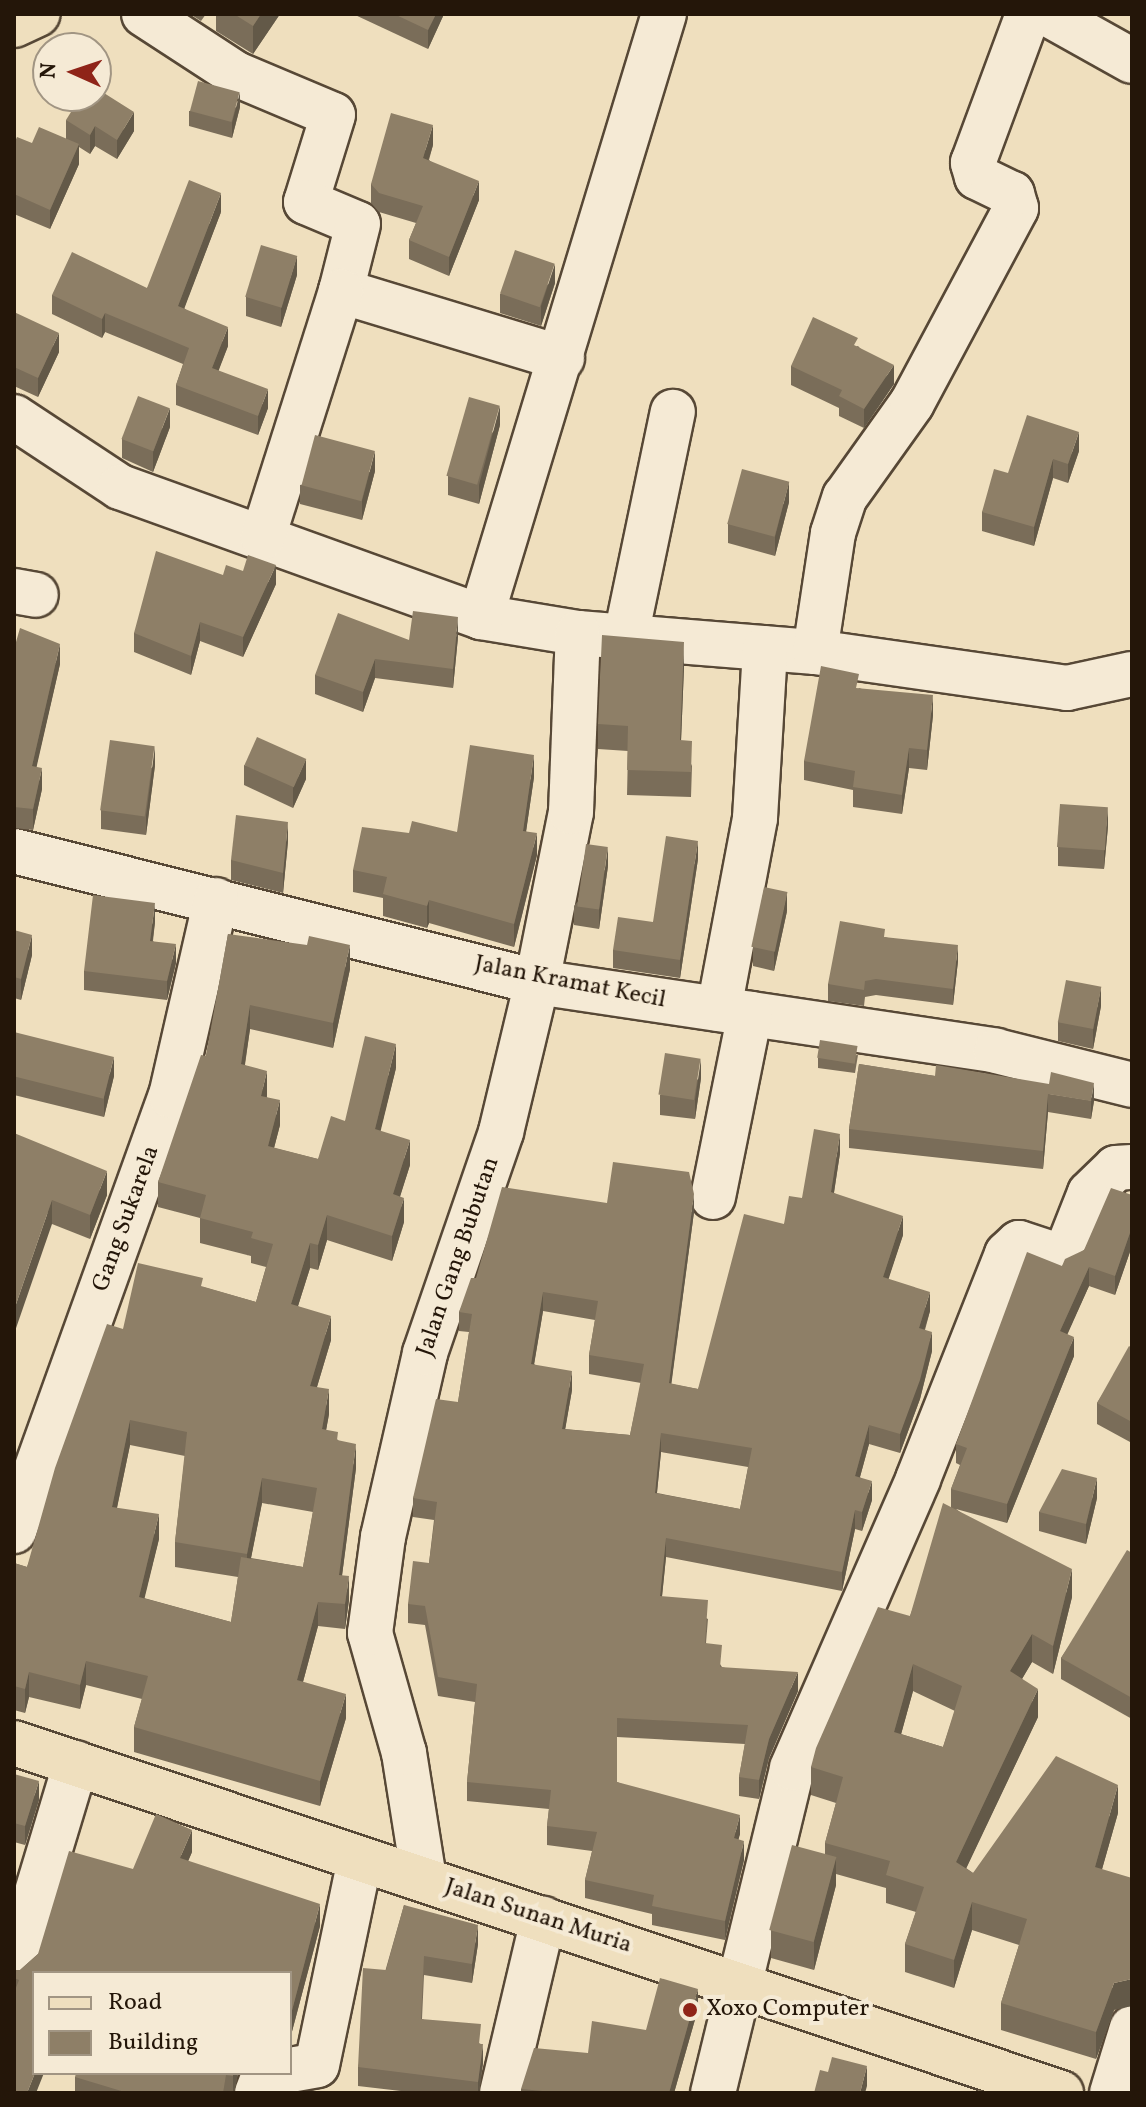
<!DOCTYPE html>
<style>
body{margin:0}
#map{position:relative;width:1146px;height:2107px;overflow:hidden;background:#efdfbe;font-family:Vollkorn,serif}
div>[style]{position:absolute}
.roads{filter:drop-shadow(2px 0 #574836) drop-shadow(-2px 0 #574836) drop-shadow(0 2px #574836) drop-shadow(0 -2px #574836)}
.minor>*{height:44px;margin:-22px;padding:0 22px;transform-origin:22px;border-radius:22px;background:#f5ead5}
.major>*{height:44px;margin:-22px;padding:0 22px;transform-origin:22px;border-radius:22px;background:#efdfbe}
.wall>*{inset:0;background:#7a6d59}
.shaded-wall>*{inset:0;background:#635948}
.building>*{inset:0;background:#8e7f67;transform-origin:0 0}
.dots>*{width:22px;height:22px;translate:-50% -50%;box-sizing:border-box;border:4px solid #f5ead5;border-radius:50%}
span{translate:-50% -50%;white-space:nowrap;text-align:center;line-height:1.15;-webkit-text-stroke:8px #f5ead5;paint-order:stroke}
.street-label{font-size:24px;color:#241609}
.poi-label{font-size:24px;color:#241609}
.left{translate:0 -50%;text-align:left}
.frame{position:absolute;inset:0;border:16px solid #241609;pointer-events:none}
.legend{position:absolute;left:32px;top:1971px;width:260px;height:104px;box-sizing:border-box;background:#f5ead5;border:2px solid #a19583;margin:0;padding:10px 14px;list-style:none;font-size:24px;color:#241609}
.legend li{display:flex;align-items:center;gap:16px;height:40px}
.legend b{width:40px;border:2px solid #a19583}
.north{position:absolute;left:32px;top:32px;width:80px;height:80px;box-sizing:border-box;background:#f5ead5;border:2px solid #a19583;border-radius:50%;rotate:273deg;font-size:22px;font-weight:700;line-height:32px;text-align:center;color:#241609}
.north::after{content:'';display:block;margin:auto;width:28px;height:36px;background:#8f2418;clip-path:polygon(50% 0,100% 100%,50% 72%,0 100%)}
</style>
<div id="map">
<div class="roads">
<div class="minor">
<i style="left:144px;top:14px;width:110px;rotate:33.1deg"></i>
<i style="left:236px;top:74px;width:105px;rotate:22.9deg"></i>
<i style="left:333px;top:115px;width:91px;rotate:107.2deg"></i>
<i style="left:306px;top:202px;width:56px;rotate:22.9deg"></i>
<i style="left:358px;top:224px;width:69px;rotate:104.2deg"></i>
<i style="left:341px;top:291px;width:231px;rotate:16.9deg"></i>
<i style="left:1048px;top:14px;width:96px;rotate:29.2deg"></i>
<i style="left:14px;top:417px;width:127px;rotate:33.4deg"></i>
<i style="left:120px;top:487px;width:384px;rotate:19.8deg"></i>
<i style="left:481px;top:617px;width:98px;rotate:9.4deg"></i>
<i style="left:578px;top:633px;width:238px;rotate:4.6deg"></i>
<i style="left:815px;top:652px;width:255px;rotate:8.1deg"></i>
<i style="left:1067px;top:688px;width:66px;rotate:-12.2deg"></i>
<i style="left:263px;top:537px;width:258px;rotate:-72.4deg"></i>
<i style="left:14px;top:591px;width:22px;rotate:10deg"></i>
<i style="left:481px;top:617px;width:630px;rotate:-73.12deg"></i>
<i style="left:626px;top:636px;width:229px;rotate:-78.2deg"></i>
<i style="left:815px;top:652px;width:120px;rotate:-81.4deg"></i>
<i style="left:833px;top:533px;width:38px;rotate:-72deg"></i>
<i style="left:845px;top:497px;width:115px;rotate:-54.5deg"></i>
<i style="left:912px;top:403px;width:221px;rotate:-61.9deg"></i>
<i style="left:1016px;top:208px;width:15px;rotate:-106deg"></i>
<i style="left:1012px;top:194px;width:39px;rotate:-154deg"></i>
<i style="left:977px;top:177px;width:15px;rotate:-106deg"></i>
<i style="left:973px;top:163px;width:159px;rotate:-69.7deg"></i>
<i style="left:14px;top:851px;width:539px;rotate:14.06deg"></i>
<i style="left:537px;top:982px;width:464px;rotate:8.5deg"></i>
<i style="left:996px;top:1051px;width:140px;rotate:14deg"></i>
<i style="left:719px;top:1009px;width:194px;rotate:-79.3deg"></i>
<i style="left:755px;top:818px;width:170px;rotate:-86.6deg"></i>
<i style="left:713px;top:1197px;width:187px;rotate:-78.6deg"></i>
<i style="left:14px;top:1531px;width:462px;rotate:-70.2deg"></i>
<i style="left:171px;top:1096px;width:201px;rotate:-77.1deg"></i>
<i style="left:424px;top:1879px;width:128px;rotate:-99deg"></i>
<i style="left:404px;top:1753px;width:125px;rotate:-105.8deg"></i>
<i style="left:370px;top:1633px;width:97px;rotate:-82.3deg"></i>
<i style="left:383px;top:1537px;width:189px;rotate:-77.1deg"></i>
<i style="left:425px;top:1353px;width:234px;rotate:-71deg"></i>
<i style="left:501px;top:1132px;width:154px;rotate:-76.5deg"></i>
<i style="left:537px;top:982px;width:173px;rotate:-78.7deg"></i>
<i style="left:571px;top:812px;width:179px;rotate:-87.8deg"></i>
<i style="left:14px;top:1968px;width:214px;rotate:-73.2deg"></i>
<i style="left:290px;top:2070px;width:27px;rotate:-10deg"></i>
<i style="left:317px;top:2065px;width:210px;rotate:-78.2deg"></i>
<i style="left:257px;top:2093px;width:17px;rotate:-69deg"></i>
<i style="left:263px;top:2077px;width:14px;rotate:-17deg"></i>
<i style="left:502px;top:2093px;width:179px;rotate:-76.7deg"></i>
<i style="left:713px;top:2093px;width:334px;rotate:-76.3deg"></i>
<i style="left:792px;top:1768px;width:315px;rotate:-66.4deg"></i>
<i style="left:918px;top:1479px;width:242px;rotate:-68.4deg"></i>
<i style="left:1007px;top:1254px;width:16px;rotate:-43deg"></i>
<i style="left:1019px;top:1243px;width:39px;rotate:18deg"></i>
<i style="left:1056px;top:1255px;width:12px;rotate:-20deg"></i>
<i style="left:1067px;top:1251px;width:62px;rotate:-68.4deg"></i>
<i style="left:1090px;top:1193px;width:36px;rotate:-44deg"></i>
<i style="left:1116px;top:1168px;width:16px;rotate:-4deg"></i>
<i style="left:1112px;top:2093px;width:68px;rotate:-72.9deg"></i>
</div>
<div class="major">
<i style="left:14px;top:25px;width:26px;rotate:-25deg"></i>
<i style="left:14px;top:1743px;width:1104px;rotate:18.48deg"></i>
</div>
</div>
<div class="wall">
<i style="clip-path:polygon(190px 14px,206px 14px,201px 21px)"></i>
<i style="clip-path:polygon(216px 14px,280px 14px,253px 54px,216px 31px)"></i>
<i style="clip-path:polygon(353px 14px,444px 14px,428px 49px)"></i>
<i style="clip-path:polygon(240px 107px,232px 138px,189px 126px,189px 111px)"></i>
<i style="clip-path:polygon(66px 120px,134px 131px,117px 159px,95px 146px,90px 154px,79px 147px,79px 164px,50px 229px,14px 214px,14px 144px,32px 143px,66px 139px)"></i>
<i style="clip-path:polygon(433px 145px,429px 160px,479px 200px,449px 276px,409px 259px,409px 240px,416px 223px,379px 212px,371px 203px,371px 184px)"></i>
<i style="clip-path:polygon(221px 212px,184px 308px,228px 346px,218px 371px,268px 408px,258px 435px,176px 405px,176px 385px,183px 364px,105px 332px,102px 338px,52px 314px,52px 295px,147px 288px)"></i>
<i style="clip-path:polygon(297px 275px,281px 327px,246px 316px,246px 297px)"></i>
<i style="clip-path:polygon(555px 283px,541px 326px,500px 313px,500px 294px)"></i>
<i style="clip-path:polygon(14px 312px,59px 352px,38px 397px,14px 386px)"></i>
<i style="clip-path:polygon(858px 346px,894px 384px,864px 428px,839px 416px,839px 408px,791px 385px,791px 366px)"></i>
<i style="clip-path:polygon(500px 425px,479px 504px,448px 495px,448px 476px)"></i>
<i style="clip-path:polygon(170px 427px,153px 472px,122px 458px,122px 439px)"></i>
<i style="clip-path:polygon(1079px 451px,1068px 483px,1053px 478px,1034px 546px,982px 531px,982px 512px,1008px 473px)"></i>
<i style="clip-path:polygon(375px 471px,362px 520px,300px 504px,300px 485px)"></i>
<i style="clip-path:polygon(789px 502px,775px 556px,728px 543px,728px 524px)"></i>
<i style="clip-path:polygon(223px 575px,276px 584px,243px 657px,200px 641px,191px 675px,134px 652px,134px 633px)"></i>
<i style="clip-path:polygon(458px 637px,453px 688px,375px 678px,363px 712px,315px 694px,315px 675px,409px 640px)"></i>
<i style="clip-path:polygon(14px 649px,60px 664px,36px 767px,42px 789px,33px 830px,14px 828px)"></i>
<i style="clip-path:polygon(684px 667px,681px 741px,692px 766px,691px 797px,627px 795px,628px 751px,598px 749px,598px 724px)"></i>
<i style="clip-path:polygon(859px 688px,933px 715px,927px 770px,909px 768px,902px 814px,853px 807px,853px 790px,804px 780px,804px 761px)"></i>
<i style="clip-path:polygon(155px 765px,146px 835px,101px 829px,101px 810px)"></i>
<i style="clip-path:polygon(244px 765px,306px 779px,293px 808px,244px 785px)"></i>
<i style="clip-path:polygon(534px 777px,526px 831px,537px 855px,514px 947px,429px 923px,427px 928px,383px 916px,383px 898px,353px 892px,353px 870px,457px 832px)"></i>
<i style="clip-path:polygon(1108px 826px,1104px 869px,1058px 866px,1058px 847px)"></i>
<i style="clip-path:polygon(288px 841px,283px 893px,231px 880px,231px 860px)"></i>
<i style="clip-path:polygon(698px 859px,680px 978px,613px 968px,613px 950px,653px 922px)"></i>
<i style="clip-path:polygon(608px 866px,599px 929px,574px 925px,574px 906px)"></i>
<i style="clip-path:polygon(787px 911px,774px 971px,753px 966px,753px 947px)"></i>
<i style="clip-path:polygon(155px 922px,153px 941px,176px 963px,167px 1000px,84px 990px,84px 971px)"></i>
<i style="clip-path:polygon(14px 930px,32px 955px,21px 1000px,14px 998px)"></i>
<i style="clip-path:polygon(evenodd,228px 934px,350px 969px,333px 1048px,250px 1029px,245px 1065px,267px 1095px,267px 1097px,280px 1125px,274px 1148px,318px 1159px,345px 1121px,396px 1068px,380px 1131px,410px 1165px,400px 1196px,404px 1222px,392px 1261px,327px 1240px,318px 1270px,310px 1268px,298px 1306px,331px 1340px,317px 1387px,329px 1414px,326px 1430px,338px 1440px,356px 1468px,342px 1575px,349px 1600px,345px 1629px,318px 1626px,303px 1682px,346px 1718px,320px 1806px,134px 1752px,134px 1727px,142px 1699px,86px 1685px,80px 1709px,29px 1697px,25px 1713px,14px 1710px,14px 1563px,27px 1567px,123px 1329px,203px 1287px,256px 1302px,266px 1267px,251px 1263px,251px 1256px,200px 1243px,200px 1218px,158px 1207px,158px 1182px,206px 1056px,228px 934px,130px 1445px,185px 1456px,175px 1542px,175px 1567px,238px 1577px,231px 1622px,144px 1598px,159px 1539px,117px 1508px,130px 1445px,228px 934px,262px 1503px,313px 1512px,303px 1567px,251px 1558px,262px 1503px)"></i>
<i style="clip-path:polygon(885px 937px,958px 961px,953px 1005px,876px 995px,865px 997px,864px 1006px,828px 1001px,828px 984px)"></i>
<i style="clip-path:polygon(1101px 1006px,1093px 1049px,1058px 1041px,1058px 1022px)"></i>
<i style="clip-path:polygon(14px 1032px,114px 1076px,104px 1117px,14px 1095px)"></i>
<i style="clip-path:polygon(858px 1055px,855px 1073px,818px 1068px,818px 1058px)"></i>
<i style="clip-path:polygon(859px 1064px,1094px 1101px,1091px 1119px,1048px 1112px,1043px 1169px,849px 1148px,849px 1129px)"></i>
<i style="clip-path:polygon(701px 1078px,695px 1119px,660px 1115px,660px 1095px)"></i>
<i style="clip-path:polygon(14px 1133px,107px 1195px,90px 1239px,52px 1224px)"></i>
<i style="clip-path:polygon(evenodd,840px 1153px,834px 1193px,903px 1235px,888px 1279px,930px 1311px,925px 1330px,932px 1351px,920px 1399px,900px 1453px,869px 1444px,860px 1477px,872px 1500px,862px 1531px,855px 1529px,842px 1591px,666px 1557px,662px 1597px,708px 1619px,706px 1643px,722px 1667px,798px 1691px,769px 1758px,759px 1799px,739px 1796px,739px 1777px,745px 1744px,617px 1737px,617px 1782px,740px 1834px,738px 1839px,744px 1860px,725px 1940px,652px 1925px,652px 1914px,585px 1898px,585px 1880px,592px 1851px,547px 1845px,547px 1826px,549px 1809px,467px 1801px,467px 1782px,475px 1702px,438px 1696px,425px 1625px,408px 1623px,408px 1604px,429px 1563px,434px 1520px,413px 1517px,413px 1498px,458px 1402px,469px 1332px,459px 1331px,459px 1312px,476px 1278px,607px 1203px,694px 1212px,671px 1384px,698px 1389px,784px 1224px,802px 1198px,840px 1153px,543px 1311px,595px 1320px,589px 1355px,589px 1374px,641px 1383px,630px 1435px,565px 1429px,572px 1390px,534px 1364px,543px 1311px,840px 1153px,661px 1452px,748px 1467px,740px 1509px,657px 1493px,661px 1452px)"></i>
<i style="clip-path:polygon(evenodd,1132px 1195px,1132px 1246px,1115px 1295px,1089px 1286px,1067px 1334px,1074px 1356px,1007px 1523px,956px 1509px,1072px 1597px,1053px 1674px,1032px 1662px,1022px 1679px,1038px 1717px,966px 1868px,973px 1873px,1118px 1813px,1102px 1869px,1114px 2010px,1096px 2059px,1001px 2030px,1001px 2003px,1019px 1945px,972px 1930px,954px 1988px,905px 1972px,905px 1944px,916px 1912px,886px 1903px,886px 1888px,836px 1874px,836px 1885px,814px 1970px,771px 1958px,771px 1930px,825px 1854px,825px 1843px,836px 1803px,811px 1795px,811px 1767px,910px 1616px,951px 1507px,951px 1489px,960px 1465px,956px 1463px,956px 1444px,1062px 1266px,1084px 1250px,1132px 1195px,913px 1691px,955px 1711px,943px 1747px,901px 1734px,913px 1691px)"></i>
<i style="clip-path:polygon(1132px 1348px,1132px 1438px,1130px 1442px,1097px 1424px,1097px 1403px)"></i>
<i style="clip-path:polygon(1097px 1498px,1086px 1544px,1039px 1531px,1039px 1512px)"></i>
<i style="clip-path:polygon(1132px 1553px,1132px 1719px,1061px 1679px,1061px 1658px)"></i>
<i style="clip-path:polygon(14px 1774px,39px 1800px,25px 1845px,14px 1842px)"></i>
<i style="clip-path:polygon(192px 1852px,188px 1861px,320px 1926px,290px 2039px,290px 1973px,34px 1973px,14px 2093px,14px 1970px,20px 1970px,133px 1869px)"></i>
<i style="clip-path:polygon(404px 1905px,478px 1944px,472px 1983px,424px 1975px,422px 2019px,481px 2044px,483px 2063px,479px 2093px,418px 2093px,358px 2086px,358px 2067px)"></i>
<i style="clip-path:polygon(698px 2009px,674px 2093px,521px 2093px,521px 2089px,646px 2030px)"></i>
<i style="clip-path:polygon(238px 2073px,234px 2093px,75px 2093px,75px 2077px)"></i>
</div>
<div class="shaded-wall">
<i style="clip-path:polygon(261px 14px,280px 14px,253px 54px,253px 26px)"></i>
<i style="clip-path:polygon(436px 14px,444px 14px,428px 49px,428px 30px)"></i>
<i style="clip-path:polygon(240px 92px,240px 107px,232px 138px,232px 123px)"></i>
<i style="clip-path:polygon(134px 112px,134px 131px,117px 159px,117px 140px)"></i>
<i style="clip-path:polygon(433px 125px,433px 145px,423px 177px,423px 158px)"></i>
<i style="clip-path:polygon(95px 126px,95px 146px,90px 154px,90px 135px)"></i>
<i style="clip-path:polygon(79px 144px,79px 164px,50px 229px,50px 210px)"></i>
<i style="clip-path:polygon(479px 181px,479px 200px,449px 276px,449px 257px)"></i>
<i style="clip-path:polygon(221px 193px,221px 212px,178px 325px,178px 306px)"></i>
<i style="clip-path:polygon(297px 256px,297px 275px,281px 327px,281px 308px)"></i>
<i style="clip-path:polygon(555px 264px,555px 283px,541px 326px,541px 306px)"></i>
<i style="clip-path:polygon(105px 313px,105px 332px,102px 338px,102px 319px)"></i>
<i style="clip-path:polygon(228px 327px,228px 346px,212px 388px,212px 368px)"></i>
<i style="clip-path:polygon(59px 333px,59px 352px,38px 397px,38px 378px)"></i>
<i style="clip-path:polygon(894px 365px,894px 384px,864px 428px,864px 409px)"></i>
<i style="clip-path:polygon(268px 389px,268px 408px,258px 435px,258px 416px)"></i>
<i style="clip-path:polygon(500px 406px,500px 425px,479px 504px,479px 485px)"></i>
<i style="clip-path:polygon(170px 408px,170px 427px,153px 472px,153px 452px)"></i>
<i style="clip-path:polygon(1079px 432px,1079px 451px,1068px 483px,1068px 464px)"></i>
<i style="clip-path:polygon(375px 451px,375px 471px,362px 520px,362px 501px)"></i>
<i style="clip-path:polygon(1053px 459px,1053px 478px,1034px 546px,1034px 527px)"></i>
<i style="clip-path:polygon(789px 482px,789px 502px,775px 556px,775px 537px)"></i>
<i style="clip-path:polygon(276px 565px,276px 584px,243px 657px,243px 637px)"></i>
<i style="clip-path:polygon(458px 617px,458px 637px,453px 688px,453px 669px)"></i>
<i style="clip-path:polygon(200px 622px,200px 641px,191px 675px,191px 656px)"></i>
<i style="clip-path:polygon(684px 642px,684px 667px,680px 766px,680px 740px)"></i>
<i style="clip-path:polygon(60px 644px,60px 664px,32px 787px,32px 766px)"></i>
<i style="clip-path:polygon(375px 659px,375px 678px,363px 712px,363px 692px)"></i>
<i style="clip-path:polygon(933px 695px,933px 715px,927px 770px,927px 750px)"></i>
<i style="clip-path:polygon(155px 746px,155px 765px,146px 835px,146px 816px)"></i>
<i style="clip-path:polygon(909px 748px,909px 768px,902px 814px,902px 795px)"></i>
<i style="clip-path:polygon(534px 755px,534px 777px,523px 853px,523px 831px)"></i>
<i style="clip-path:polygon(306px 759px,306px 779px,293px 808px,293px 788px)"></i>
<i style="clip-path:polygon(42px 768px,42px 789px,33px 830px,33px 809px)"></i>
<i style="clip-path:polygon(1108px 807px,1108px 826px,1104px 869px,1104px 850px)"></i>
<i style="clip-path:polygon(288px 822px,288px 841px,283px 893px,283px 873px)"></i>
<i style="clip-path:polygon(537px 833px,537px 855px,514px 947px,514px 924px)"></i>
<i style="clip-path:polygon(698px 841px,698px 859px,680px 978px,680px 960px)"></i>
<i style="clip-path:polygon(608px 847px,608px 866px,599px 929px,599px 910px)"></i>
<i style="clip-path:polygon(787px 892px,787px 911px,774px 971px,774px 951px)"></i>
<i style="clip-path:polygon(429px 900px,429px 923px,427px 928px,427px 906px)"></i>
<i style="clip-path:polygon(155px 903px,155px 922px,150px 960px,150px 941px)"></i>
<i style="clip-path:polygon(32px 935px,32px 955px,21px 1000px,21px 979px)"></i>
<i style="clip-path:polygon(176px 944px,176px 963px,167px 1000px,167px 981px)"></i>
<i style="clip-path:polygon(350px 945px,350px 969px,333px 1048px,333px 1023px)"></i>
<i style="clip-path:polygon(958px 945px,958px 961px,953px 1005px,953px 989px)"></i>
<i style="clip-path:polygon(1101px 987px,1101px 1006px,1093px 1049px,1093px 1030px)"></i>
<i style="clip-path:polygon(250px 1005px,250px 1029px,241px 1089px,241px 1064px)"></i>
<i style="clip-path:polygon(396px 1044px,396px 1068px,375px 1154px,375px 1129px)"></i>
<i style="clip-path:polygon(114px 1057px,114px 1076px,104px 1117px,104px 1097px)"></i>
<i style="clip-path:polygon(701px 1059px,701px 1078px,695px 1119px,695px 1100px)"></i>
<i style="clip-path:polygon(267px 1071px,267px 1095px,261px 1120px,261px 1096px)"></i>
<i style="clip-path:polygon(1094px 1083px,1094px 1101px,1091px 1119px,1091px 1101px)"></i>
<i style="clip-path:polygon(1048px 1094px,1048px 1112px,1043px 1169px,1043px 1151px)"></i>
<i style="clip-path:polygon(280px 1100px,280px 1125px,268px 1171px,268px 1146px)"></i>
<i style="clip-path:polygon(840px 1134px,840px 1153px,831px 1211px,831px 1192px)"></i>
<i style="clip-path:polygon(410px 1140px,410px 1165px,393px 1219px,393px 1194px)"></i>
<i style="clip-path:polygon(107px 1171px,107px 1195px,90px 1239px,90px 1215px)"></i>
<i style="clip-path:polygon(694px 1194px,694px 1212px,669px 1402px,669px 1383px)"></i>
<i style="clip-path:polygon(404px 1198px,404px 1222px,392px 1261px,392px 1236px)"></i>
<i style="clip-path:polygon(52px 1200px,52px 1224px,14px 1334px,14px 1310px)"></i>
<i style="clip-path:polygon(327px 1215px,327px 1240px,318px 1270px,318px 1245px)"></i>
<i style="clip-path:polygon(903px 1216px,903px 1235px,883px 1296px,883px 1277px)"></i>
<i style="clip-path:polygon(1132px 1227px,1132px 1246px,1115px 1295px,1115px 1276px)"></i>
<i style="clip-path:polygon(310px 1243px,310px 1268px,291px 1328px,291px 1304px)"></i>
<i style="clip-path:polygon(1089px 1267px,1089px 1286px,1060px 1351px,1060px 1331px)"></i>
<i style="clip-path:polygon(543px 1292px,543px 1311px,531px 1383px,531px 1364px)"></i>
<i style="clip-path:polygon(930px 1292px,930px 1311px,919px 1347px,919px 1328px)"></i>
<i style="clip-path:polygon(331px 1316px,331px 1340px,310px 1410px,310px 1386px)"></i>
<i style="clip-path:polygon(932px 1332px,932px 1351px,920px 1399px,900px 1453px,900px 1434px)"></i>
<i style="clip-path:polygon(1074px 1337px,1074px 1356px,1007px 1523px,1007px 1504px)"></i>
<i style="clip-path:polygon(572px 1371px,572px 1390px,562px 1448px,562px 1429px)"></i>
<i style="clip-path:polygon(329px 1389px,329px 1414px,322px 1453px,322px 1429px)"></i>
<i style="clip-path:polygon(1132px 1417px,1132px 1438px,1130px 1442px,1130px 1421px)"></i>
<i style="clip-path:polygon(130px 1420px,130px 1445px,112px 1531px,112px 1507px)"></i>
<i style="clip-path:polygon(869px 1425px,869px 1444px,855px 1495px,855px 1476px)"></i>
<i style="clip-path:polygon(661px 1433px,661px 1452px,655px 1512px,655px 1493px)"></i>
<i style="clip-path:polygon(356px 1444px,356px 1468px,339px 1599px,339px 1575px)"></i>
<i style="clip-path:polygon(262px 1478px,262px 1503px,247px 1578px,247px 1554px)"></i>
<i style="clip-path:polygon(1097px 1478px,1097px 1498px,1086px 1544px,1086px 1524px)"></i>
<i style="clip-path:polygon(872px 1481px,872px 1500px,862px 1531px,862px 1512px)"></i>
<i style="clip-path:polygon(855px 1510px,855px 1529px,842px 1591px,842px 1572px)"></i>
<i style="clip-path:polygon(159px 1514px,159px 1539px,139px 1621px,139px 1597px)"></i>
<i style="clip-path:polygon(666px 1538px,666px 1557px,660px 1615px,660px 1596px)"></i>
<i style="clip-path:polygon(1072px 1569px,1072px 1597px,1053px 1674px,1053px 1646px)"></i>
<i style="clip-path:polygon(349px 1576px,349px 1600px,345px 1629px,345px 1604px)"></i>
<i style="clip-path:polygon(318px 1602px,318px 1626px,297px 1704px,297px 1680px)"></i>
<i style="clip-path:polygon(1032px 1634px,1032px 1662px,1010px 1699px,1010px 1671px)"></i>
<i style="clip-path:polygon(86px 1661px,86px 1685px,80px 1709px,80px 1685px)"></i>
<i style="clip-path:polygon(913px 1664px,913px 1691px,894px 1760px,894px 1732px)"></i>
<i style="clip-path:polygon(29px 1672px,29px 1697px,25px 1713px,25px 1689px)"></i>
<i style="clip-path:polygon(798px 1672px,798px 1691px,769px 1758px,759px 1799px,759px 1780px,769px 1739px)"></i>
<i style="clip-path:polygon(1038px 1689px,1038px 1717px,956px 1890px,956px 1862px)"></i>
<i style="clip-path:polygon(346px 1694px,346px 1718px,320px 1806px,320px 1781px)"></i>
<i style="clip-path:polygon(39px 1781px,39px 1800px,25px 1845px,25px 1826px)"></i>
<i style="clip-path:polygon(1118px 1785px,1118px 1813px,1095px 1894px,1095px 1867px)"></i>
<i style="clip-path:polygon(740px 1815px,740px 1834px,734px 1857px,734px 1838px)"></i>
<i style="clip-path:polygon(192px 1830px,192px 1852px,180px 1880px,180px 1858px)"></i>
<i style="clip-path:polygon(744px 1841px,744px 1860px,725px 1940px,725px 1921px)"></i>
<i style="clip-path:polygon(836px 1857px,836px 1885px,814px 1970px,814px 1941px)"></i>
<i style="clip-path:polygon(972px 1902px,972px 1930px,954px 1988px,954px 1960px)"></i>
<i style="clip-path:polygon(320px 1904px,320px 1926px,290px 2039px,290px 2018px)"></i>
<i style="clip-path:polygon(478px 1925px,478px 1944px,472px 1983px,472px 1964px)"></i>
<i style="clip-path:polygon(1132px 1979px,1132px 2006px,1114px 2010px,1096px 2059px,1096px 2032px,1114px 1983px)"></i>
<i style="clip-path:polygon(698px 1989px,698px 2009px,674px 2093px,669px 2093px)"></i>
<i style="clip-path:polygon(483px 2044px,483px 2063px,479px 2093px,478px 2093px,478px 2082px)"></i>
<i style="clip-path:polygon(867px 2066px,867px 2086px,865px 2093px,860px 2093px)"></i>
<i style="clip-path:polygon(35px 2073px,44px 2073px,36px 2093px,27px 2093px)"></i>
<i style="clip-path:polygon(233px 2073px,238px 2073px,234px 2093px,233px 2093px)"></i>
</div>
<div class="building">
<i style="clip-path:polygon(234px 14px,261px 14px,253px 26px)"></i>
<i style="clip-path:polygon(394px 14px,436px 14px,428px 30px)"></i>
<i style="left:198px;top:81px;width:43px;height:31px;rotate:15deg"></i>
<i style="clip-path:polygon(96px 88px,134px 112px,117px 140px,95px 126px,90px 135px,66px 120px,81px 96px,96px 96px)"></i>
<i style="clip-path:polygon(391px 113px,433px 125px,423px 158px,479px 181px,449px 257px,409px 240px,423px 206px,379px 193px,371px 184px)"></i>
<i style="clip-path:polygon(39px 127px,79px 144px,50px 210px,14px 194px,14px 144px,17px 137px,32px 143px)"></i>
<i style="clip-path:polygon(189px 180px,221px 193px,178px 306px,228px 327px,212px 368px,268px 389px,258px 416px,176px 385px,189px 348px,105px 313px,102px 319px,52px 295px,72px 252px,147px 288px)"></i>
<i style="left:261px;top:245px;width:38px;height:54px;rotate:17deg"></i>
<i style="left:515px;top:250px;width:42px;height:46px;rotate:19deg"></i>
<i style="clip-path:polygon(14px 312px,59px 333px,38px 378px,14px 367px)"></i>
<i style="clip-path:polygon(813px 317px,858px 338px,854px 345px,894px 365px,864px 409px,839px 396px,842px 390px,791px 366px)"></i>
<i style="left:138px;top:396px;width:34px;height:46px;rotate:21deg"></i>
<i style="left:469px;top:397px;width:32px;height:82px;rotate:16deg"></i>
<i style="clip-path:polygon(1027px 415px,1079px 432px,1068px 464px,1053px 459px,1034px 527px,982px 512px,994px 469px,1008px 473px)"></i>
<i style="left:315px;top:435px;width:62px;height:52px;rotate:15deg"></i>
<i style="left:742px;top:469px;width:49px;height:57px;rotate:15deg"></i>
<i style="clip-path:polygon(156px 551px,223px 575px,226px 565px,243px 571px,248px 555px,276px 565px,243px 637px,200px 622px,191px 656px,134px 633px)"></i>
<i style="clip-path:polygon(413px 611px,458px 617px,453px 669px,375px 659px,363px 692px,315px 675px,338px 613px,409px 640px)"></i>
<i style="clip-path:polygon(20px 628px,60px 644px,32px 766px,42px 768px,33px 809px,14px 807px,14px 649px)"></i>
<i style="clip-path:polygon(602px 635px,684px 642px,680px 740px,692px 741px,691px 772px,627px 770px,628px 726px,598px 724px)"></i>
<i style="clip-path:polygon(821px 666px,859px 674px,856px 688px,933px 695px,927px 750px,909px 748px,902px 795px,853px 787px,855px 771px,804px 761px)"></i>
<i style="left:257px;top:737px;width:54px;height:31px;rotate:24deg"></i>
<i style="left:110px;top:740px;width:45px;height:71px;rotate:8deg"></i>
<i style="clip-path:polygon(470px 745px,534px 755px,523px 831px,537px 833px,514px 924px,429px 900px,427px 906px,383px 894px,387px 877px,353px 870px,362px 827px,409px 833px,412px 821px,457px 832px)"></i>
<i style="left:1060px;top:804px;width:48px;height:43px;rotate:4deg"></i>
<i style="clip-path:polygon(236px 815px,288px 822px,283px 873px,231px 860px)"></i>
<i style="clip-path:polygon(666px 836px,698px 841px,680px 960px,613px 950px,618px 917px,653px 922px)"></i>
<i style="left:586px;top:844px;width:22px;height:63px;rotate:8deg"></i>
<i style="left:764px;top:887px;width:24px;height:61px;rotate:12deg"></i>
<i style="clip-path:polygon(93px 895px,155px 903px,150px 941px,176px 944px,167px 981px,84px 971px)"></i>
<i style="clip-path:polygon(840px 921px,885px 929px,884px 937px,958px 945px,953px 989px,876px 979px,865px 981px,864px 990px,828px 984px)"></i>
<i style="clip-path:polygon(14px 930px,32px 935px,21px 979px,14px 977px)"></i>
<i style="clip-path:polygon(evenodd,228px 934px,307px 945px,309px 936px,350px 945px,333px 1023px,250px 1005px,241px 1064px,267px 1071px,261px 1096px,280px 1100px,268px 1146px,318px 1159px,331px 1116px,345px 1121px,365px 1036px,396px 1044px,375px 1129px,410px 1140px,393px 1194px,404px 1198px,392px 1236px,327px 1215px,318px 1245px,310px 1243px,291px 1304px,331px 1316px,310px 1386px,329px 1389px,322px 1429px,338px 1432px,337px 1440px,356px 1444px,339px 1575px,349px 1576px,345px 1604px,318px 1602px,297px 1680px,346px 1694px,320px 1781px,134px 1727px,148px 1676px,86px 1661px,80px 1685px,29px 1672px,25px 1689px,14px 1686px,14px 1563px,27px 1567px,55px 1468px,107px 1324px,123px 1329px,138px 1263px,203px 1278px,201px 1286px,256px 1302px,273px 1244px,251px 1238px,253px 1232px,200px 1218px,206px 1195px,158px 1182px,201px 1055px,206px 1056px,228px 934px,130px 1420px,187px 1432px,175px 1542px,247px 1554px,262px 1478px,317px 1488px,303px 1567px,241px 1557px,231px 1622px,139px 1597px,159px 1514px,112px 1507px,130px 1420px)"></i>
<i style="left:1066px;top:980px;width:36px;height:43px;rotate:11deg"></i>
<i style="left:14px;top:1032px;width:103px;height:43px;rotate:14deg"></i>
<i style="left:820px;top:1040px;width:38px;height:18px;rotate:9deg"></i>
<i style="left:665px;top:1053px;width:36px;height:42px;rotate:9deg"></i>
<i style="clip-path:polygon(859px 1064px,935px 1076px,936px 1065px,1049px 1084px,1051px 1072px,1094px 1083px,1091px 1101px,1048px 1094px,1043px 1151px,849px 1129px)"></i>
<i style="clip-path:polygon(evenodd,814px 1129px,840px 1134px,831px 1192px,903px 1216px,883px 1277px,930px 1292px,919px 1328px,932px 1332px,920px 1380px,900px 1434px,869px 1425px,855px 1476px,872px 1481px,862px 1512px,855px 1510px,842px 1572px,666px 1538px,660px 1596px,708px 1600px,705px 1643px,722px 1645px,720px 1667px,798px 1672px,769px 1739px,759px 1780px,739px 1777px,748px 1725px,617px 1718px,617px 1782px,740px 1815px,734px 1838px,744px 1841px,725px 1921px,652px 1906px,654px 1895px,585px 1880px,597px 1832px,547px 1826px,551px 1790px,467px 1782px,477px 1684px,438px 1677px,425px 1606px,408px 1604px,413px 1561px,429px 1563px,437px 1502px,413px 1498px,436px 1399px,458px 1402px,472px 1314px,459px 1312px,471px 1278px,476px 1278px,502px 1187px,607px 1203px,613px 1162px,689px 1172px,694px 1194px,669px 1383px,698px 1389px,744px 1214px,784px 1224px,789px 1196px,802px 1198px,814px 1129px,543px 1292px,598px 1301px,589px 1355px,644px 1364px,630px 1435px,562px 1429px,572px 1371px,531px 1364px,543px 1292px,814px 1129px,661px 1433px,752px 1448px,740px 1509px,655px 1493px,661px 1433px)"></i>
<i style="clip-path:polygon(14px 1133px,107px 1171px,90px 1215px,52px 1200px,14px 1310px)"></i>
<i style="clip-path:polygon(1111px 1188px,1132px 1195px,1132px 1227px,1115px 1276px,1089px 1267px,1060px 1331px,1074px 1337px,1007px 1504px,951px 1489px,967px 1448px,956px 1444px,1027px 1252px,1062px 1266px,1065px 1259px,1084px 1250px)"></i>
<i style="clip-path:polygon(1129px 1346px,1132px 1348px,1132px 1417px,1130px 1421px,1097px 1403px)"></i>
<i style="clip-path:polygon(1062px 1469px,1097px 1478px,1086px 1524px,1039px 1512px)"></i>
<i style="clip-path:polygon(evenodd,943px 1503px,1072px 1569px,1053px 1646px,1032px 1634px,1010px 1671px,1038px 1689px,956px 1862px,973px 1873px,1056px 1756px,1118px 1785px,1095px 1867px,1132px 1878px,1132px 1979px,1114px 1983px,1096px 2032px,1001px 2003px,1027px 1919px,972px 1902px,954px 1960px,905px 1944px,924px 1887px,886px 1875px,890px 1861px,825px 1843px,843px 1777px,811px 1767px,816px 1748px,878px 1607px,910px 1616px,943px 1503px,913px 1664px,962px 1686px,943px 1747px,894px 1732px,913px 1664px)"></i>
<i style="clip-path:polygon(1127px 1550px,1132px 1553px,1132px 1698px,1061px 1658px)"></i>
<i style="clip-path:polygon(14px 1774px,39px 1781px,25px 1826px,14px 1823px)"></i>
<i style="clip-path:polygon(156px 1814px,192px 1830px,180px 1858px,320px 1904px,290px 2018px,290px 1973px,166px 1973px,160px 1971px,160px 1973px,34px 1973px,34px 2073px,35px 2073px,27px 2093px,14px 2093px,14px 1993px,19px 1980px,14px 1978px,14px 1970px,20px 1970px,38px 1954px,69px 1851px,133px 1869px)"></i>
<i style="left:792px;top:1845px;width:46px;height:88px;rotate:15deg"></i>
<i style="clip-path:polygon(404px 1905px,478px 1925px,472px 1964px,424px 1956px,421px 2019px,481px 2024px,479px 2044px,483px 2044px,478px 2082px,358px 2067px,363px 1968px,386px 1970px)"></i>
<i style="clip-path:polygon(660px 1978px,698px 1989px,669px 2093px,564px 2093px,521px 2089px,534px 2048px,588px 2053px,592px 2021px,646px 2030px)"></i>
<i style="clip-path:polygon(832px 2057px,867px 2066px,860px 2093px,814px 2093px,820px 2070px,828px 2072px)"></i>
<i style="clip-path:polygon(76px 2073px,233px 2073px,233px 2076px,226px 2075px,223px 2093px,128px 2093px,75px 2077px)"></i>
<i style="clip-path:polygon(978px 2090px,993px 2093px,978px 2093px)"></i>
</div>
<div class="dots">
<i style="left:690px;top:2010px;background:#8f2418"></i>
</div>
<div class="street-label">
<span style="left:570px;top:983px;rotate:11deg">Jalan Kramat Kecil</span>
<span style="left:127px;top:1219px;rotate:-70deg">Gang Sukarela</span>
<span style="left:459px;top:1257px;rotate:-71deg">Jalan Gang Bubutan</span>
<span style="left:538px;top:1917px;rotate:18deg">Jalan Sunan Muria</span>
</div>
<div class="poi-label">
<span class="left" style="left:706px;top:2010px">Xoxo Computer</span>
</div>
<div class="frame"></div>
<ul class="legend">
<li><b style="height:10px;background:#efdfbe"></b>Road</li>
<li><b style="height:22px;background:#8e7f67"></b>Building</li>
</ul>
<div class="north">N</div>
</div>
